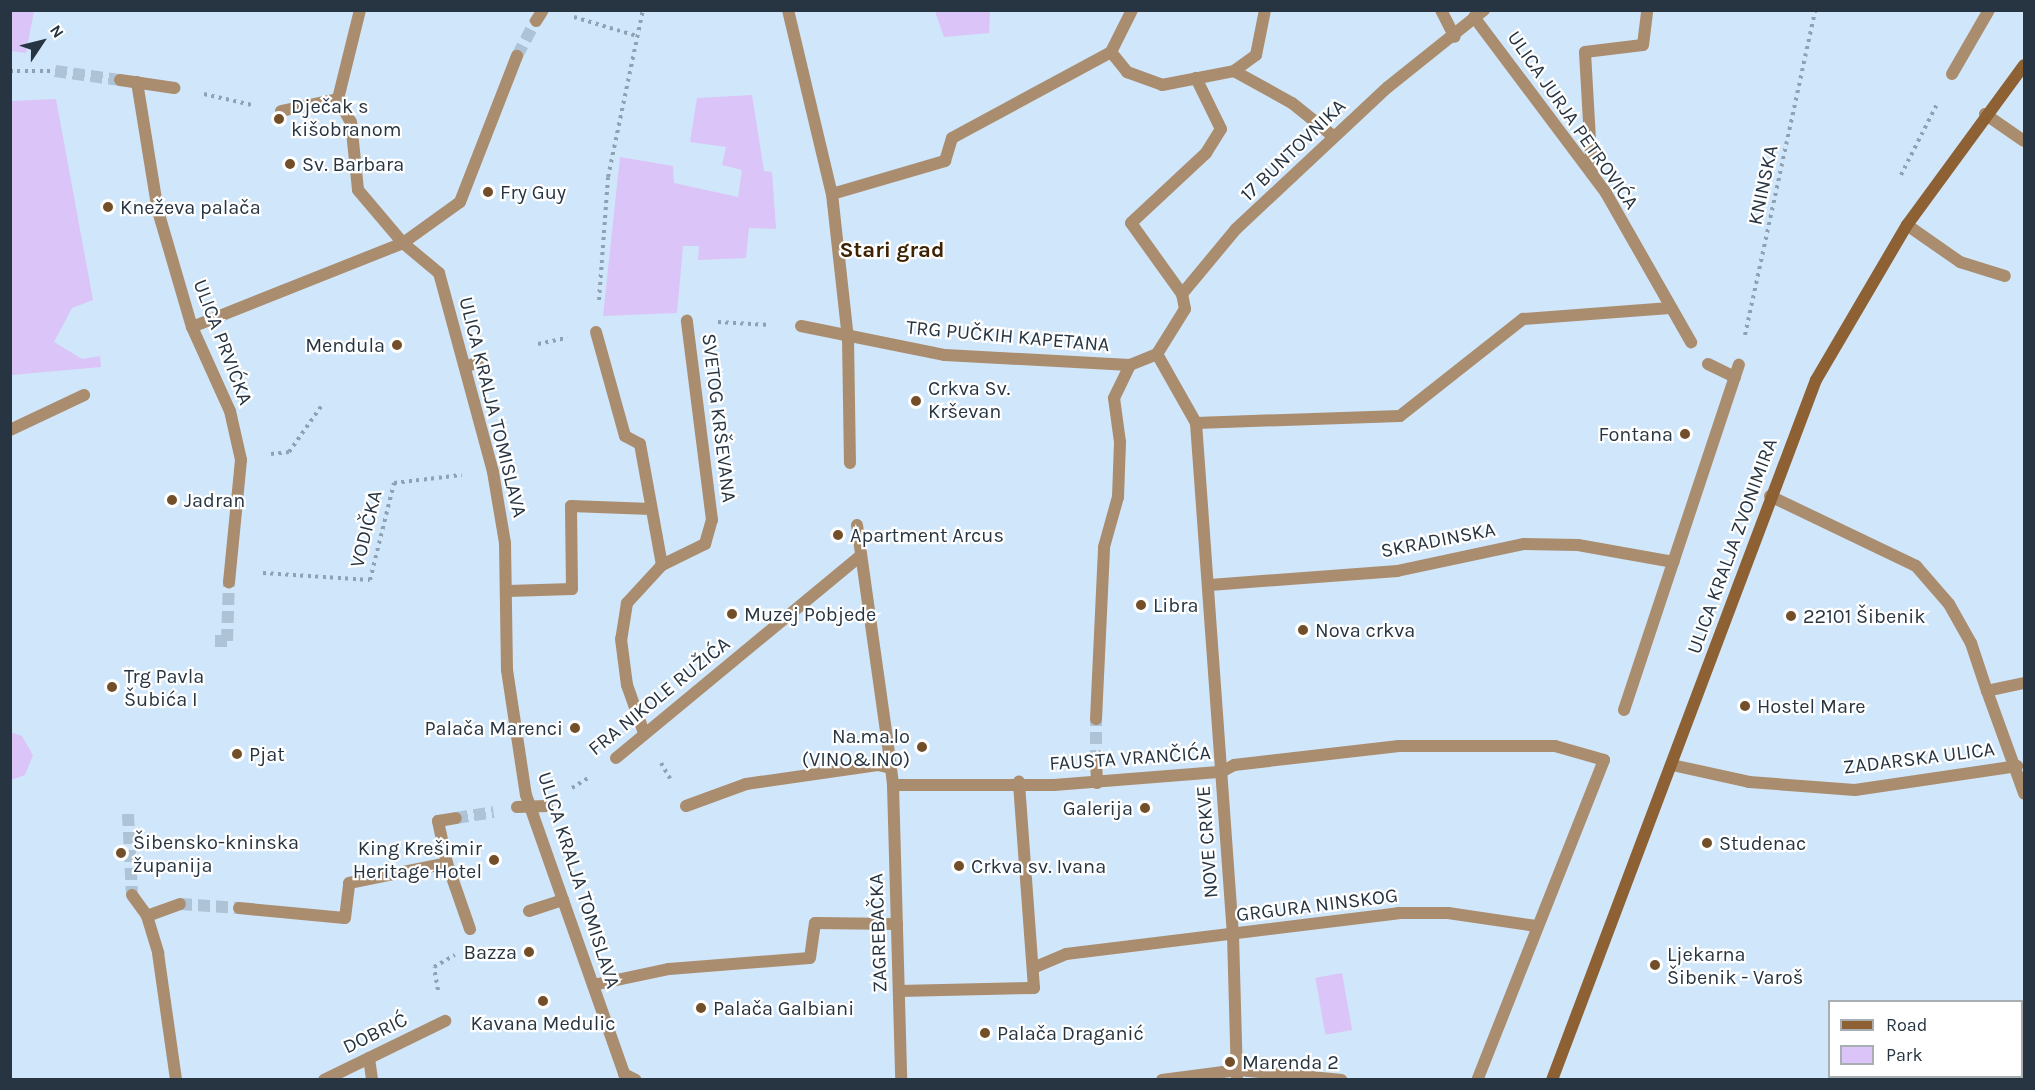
<!DOCTYPE html>
<meta charset="utf-8">
<style>
body{margin:0}
#map{position:relative;width:2035px;height:1090px;overflow:hidden;background:#d0e6fa;font-family:Karla,sans-serif}
div>[style]{position:absolute}
.green>*{inset:0;background:#dbc4f7;transform-origin:0 0}
.pedestrian-tunnel>*{height:12px;margin-top:-6px;transform-origin:0;background:repeating-linear-gradient(90deg,#aec3d5 0 12px,transparent 0 18px)}
.path>*{height:4px;margin-top:-2px;transform-origin:0;background:repeating-linear-gradient(90deg,#8fa2b3 0 3px,transparent 0 7.5px)}
.service>*{height:12px;margin:-6px;padding:0 6px;transform-origin:6px;border-radius:6px;background:#aa8c6e}
.pedestrian>*{height:12px;margin:-6px;padding:0 6px;transform-origin:6px;border-radius:6px;background:#aa8c6e}
.minor>*{height:12px;margin:-6px;padding:0 6px;transform-origin:6px;border-radius:6px;background:#aa8c6e}
.secondary>*{height:12px;margin:-6px;padding:0 6px;transform-origin:6px;border-radius:6px;background:#8d6133}
.dots>*{width:16px;height:16px;translate:-50% -50%;box-sizing:border-box;border:3px solid #fff;border-radius:50%}
span{translate:-50% -50%;white-space:nowrap;text-align:center;line-height:1.15;-webkit-text-stroke:4.5px #fff;paint-order:stroke}
.poi-label{font-size:20px;color:#273542}
.left{translate:0 -50%;text-align:left}
.right{translate:-100% -50%;text-align:right}
.street-label{font-size:20px;color:#273542}
.quarter-label{font-size:22px;color:#3d2203;font-weight:700}
.frame{position:absolute;inset:0;border:12px solid #273542;pointer-events:none}
.legend{position:absolute;left:1828px;top:1000px;width:195px;height:78px;box-sizing:border-box;background:#fff;border:2px solid #a9aeb3;margin:0;padding:8px 10px;list-style:none;font-size:18px;color:#273542}
.legend li{display:flex;align-items:center;gap:12px;height:30px}
.legend b{width:30px;border:2px solid #a9aeb3}
.north{position:absolute;left:12px;top:12px;width:60px;height:60px;-webkit-text-stroke:4px #fff;paint-order:stroke;rotate:55deg;font-size:16px;font-weight:700;line-height:24px;text-align:center;color:#273542}
.north::after{content:'';display:block;margin:auto;width:21px;height:27px;background:#273542;clip-path:polygon(50% 0,100% 100%,50% 72%,0 100%)}
</style>
<div id="map">
<div class="green">
<i style="clip-path:polygon(10px 11px,34px 11px,26px 53px,11px 51px)"></i>
<i style="clip-path:polygon(935px 11px,990px 11px,989px 33px,944px 37px)"></i>
<i style="clip-path:polygon(752px 95px,764px 171px,772px 172px,776px 229px,749px 228px,746px 258px,698px 260px,699px 246px,683px 246px,677px 313px,603px 316px,620px 157px,673px 166px,674px 183px,738px 197px,742px 170px,722px 165px,726px 147px,690px 142px,697px 98px)"></i>
<i style="clip-path:polygon(56px 99px,93px 300px,72px 308px,54px 342px,82px 359px,100px 356px,101px 367px,11px 375px,11px 101px)"></i>
<i style="clip-path:polygon(10px 732px,22px 736px,33px 755px,25px 775px,11px 780px)"></i>
<i style="left:1342px;top:973px;width:58px;height:27px;rotate:80deg"></i>
</div>
<div class="pedestrian-tunnel">
<i style="left:517px;top:56px;width:40px;rotate:-62deg"></i>
<i style="left:55px;top:71px;width:66px;rotate:7.9deg"></i>
<i style="left:215px;top:641px;width:12px"></i>
<i style="left:227px;top:641px;width:59px;rotate:-88.1deg"></i>
<i style="left:1096px;top:762px;width:43px;rotate:-90deg"></i>
<i style="left:128px;top:814px;width:81px;rotate:87.2deg"></i>
<i style="left:456px;top:818px;width:38px;rotate:-9deg"></i>
<i style="left:180px;top:904px;width:59px;rotate:3.9deg"></i>
</div>
<div class="path">
<i style="left:574px;top:17px;width:66px;rotate:16.8deg"></i>
<i style="left:10px;top:71px;width:45px"></i>
<i style="left:204px;top:94px;width:49px;rotate:12.9deg"></i>
<i style="left:1901px;top:175px;width:82px;rotate:-63.1deg"></i>
<i style="left:599px;top:300px;width:123px;rotate:-85.8deg"></i>
<i style="left:608px;top:177px;width:171px;rotate:-78.2deg"></i>
<i style="left:718px;top:322px;width:52px;rotate:3.3deg"></i>
<i style="left:1745px;top:335px;width:332px;rotate:-77.8deg"></i>
<i style="left:538px;top:344px;width:30px;rotate:-12deg"></i>
<i style="left:271px;top:454px;width:18px;rotate:-6deg"></i>
<i style="left:289px;top:452px;width:57px;rotate:-54.9deg"></i>
<i style="left:263px;top:573px;width:107px;rotate:3.7deg"></i>
<i style="left:370px;top:580px;width:100px;rotate:-76.1deg"></i>
<i style="left:394px;top:483px;width:68px;rotate:-6.7deg"></i>
<i style="left:661px;top:763px;width:20px;rotate:60deg"></i>
<i style="left:572px;top:788px;width:22px;rotate:-32deg"></i>
<i style="left:438px;top:990px;width:23px;rotate:-100deg"></i>
<i style="left:434px;top:967px;width:24px;rotate:-30deg"></i>
</div>
<div class="service">
<i style="left:1985px;top:114px;width:47px;rotate:34.7deg"></i>
<i style="left:1907px;top:225px;width:65px;rotate:34.9deg"></i>
<i style="left:1960px;top:262px;width:47px;rotate:17.3deg"></i>
<i style="left:10px;top:430px;width:82px;rotate:-25.3deg"></i>
</div>
<div class="pedestrian">
<i style="left:360px;top:10px;width:92px;rotate:103.9deg"></i>
<i style="left:338px;top:99px;width:26px;rotate:61deg"></i>
<i style="left:351px;top:122px;width:68px;rotate:84.1deg"></i>
<i style="left:358px;top:190px;width:70px;rotate:49.7deg"></i>
<i style="left:403px;top:243px;width:47px;rotate:39.8deg"></i>
<i style="left:439px;top:273px;width:206px;rotate:74.8deg"></i>
<i style="left:493px;top:472px;width:72px;rotate:80.4deg"></i>
<i style="left:505px;top:543px;width:127px;rotate:89.1deg"></i>
<i style="left:507px;top:670px;width:126px;rotate:81.4deg"></i>
<i style="left:526px;top:795px;width:296px;rotate:70.6deg"></i>
<i style="left:624px;top:1074px;width:13px;rotate:27deg"></i>
<i style="left:788px;top:10px;width:189px;rotate:76.6deg"></i>
<i style="left:832px;top:194px;width:145px;rotate:83.7deg"></i>
<i style="left:848px;top:338px;width:125px;rotate:89.1deg"></i>
<i style="left:1265px;top:10px;width:46px;rotate:101.3deg"></i>
<i style="left:1256px;top:55px;width:27px;rotate:144deg"></i>
<i style="left:1234px;top:71px;width:66px;rotate:28.9deg"></i>
<i style="left:1292px;top:103px;width:53px;rotate:38.8deg"></i>
<i style="left:1441px;top:10px;width:30px;rotate:63deg"></i>
<i style="left:1474px;top:17px;width:220px;rotate:53.1deg"></i>
<i style="left:1606px;top:193px;width:172px;rotate:60.3deg"></i>
<i style="left:536px;top:21px;width:13px;rotate:-58deg"></i>
<i style="left:1111px;top:52px;width:26px;rotate:51deg"></i>
<i style="left:1127px;top:72px;width:37px;rotate:20deg"></i>
<i style="left:1162px;top:85px;width:73px;rotate:-11deg"></i>
<i style="left:120px;top:80px;width:55px;rotate:8.4deg"></i>
<i style="left:137px;top:82px;width:131px;rotate:80.8deg"></i>
<i style="left:158px;top:211px;width:121px;rotate:73.7deg"></i>
<i style="left:192px;top:327px;width:92px;rotate:65.7deg"></i>
<i style="left:230px;top:411px;width:50px;rotate:77.3deg"></i>
<i style="left:241px;top:460px;width:123px;rotate:95.6deg"></i>
<i style="left:281px;top:111px;width:58px;rotate:-11.9deg"></i>
<i style="left:1592px;top:174px;width:122px;rotate:-93.3deg"></i>
<i style="left:1585px;top:52px;width:58px;rotate:-6.9deg"></i>
<i style="left:1643px;top:45px;width:35px;rotate:-83deg"></i>
<i style="left:832px;top:194px;width:118px;rotate:-16.3deg"></i>
<i style="left:945px;top:161px;width:24px;rotate:-73deg"></i>
<i style="left:952px;top:138px;width:181px;rotate:-28.4deg"></i>
<i style="left:1111px;top:52px;width:47px;rotate:-63.4deg"></i>
<i style="left:1182px;top:294px;width:87px;rotate:-125.7deg"></i>
<i style="left:1131px;top:223px;width:103px;rotate:-43deg"></i>
<i style="left:1206px;top:153px;width:28px;rotate:-58deg"></i>
<i style="left:1221px;top:129px;width:57px;rotate:-116.1deg"></i>
<i style="left:801px;top:326px;width:147px;rotate:11.4deg"></i>
<i style="left:945px;top:355px;width:185px;rotate:3.1deg"></i>
<i style="left:192px;top:327px;width:227px;rotate:-21.7deg"></i>
<i style="left:403px;top:243px;width:70px;rotate:-35.7deg"></i>
<i style="left:460px;top:202px;width:157px;rotate:-68.7deg"></i>
<i style="left:596px;top:332px;width:108px;rotate:74.4deg"></i>
<i style="left:625px;top:436px;width:17px;rotate:28deg"></i>
<i style="left:640px;top:444px;width:123px;rotate:79.7deg"></i>
<i style="left:662px;top:565px;width:52px;rotate:132.6deg"></i>
<i style="left:627px;top:603px;width:36px;rotate:99deg"></i>
<i style="left:621px;top:639px;width:46px;rotate:82.6deg"></i>
<i style="left:627px;top:685px;width:51px;rotate:70.5deg"></i>
<i style="left:1157px;top:354px;width:53px;rotate:-58.1deg"></i>
<i style="left:1185px;top:309px;width:15px;rotate:-101deg"></i>
<i style="left:1182px;top:294px;width:85px;rotate:-50.3deg"></i>
<i style="left:1236px;top:229px;width:208px;rotate:-43.1deg"></i>
<i style="left:1388px;top:87px;width:123px;rotate:-38.7deg"></i>
<i style="left:1708px;top:364px;width:30px;rotate:26deg"></i>
<i style="left:466px;top:366px;width:12px;rotate:-14deg"></i>
<i style="left:1196px;top:423px;width:204px;rotate:-2deg"></i>
<i style="left:1400px;top:416px;width:157px;rotate:-38.3deg"></i>
<i style="left:1523px;top:319px;width:147px;rotate:-4.3deg"></i>
<i style="left:1770px;top:496px;width:162px;rotate:25.6deg"></i>
<i style="left:1916px;top:566px;width:50px;rotate:49deg"></i>
<i style="left:1949px;top:604px;width:45px;rotate:60.6deg"></i>
<i style="left:1971px;top:643px;width:51px;rotate:71.6deg"></i>
<i style="left:857px;top:525px;width:245px;rotate:82deg"></i>
<i style="left:662px;top:565px;width:48px;rotate:-26deg"></i>
<i style="left:705px;top:544px;width:25px;rotate:-74deg"></i>
<i style="left:712px;top:520px;width:201px;rotate:-97.2deg"></i>
<i style="left:1210px;top:585px;width:188px;rotate:-4.3deg"></i>
<i style="left:1397px;top:571px;width:130px;rotate:-12deg"></i>
<i style="left:1524px;top:544px;width:54px;rotate:1.1deg"></i>
<i style="left:1578px;top:545px;width:97px;rotate:10.1deg"></i>
<i style="left:506px;top:591px;width:66px;rotate:-1.7deg"></i>
<i style="left:572px;top:589px;width:83px;rotate:-90.7deg"></i>
<i style="left:571px;top:506px;width:80px;rotate:2.1deg"></i>
<i style="left:1624px;top:710px;width:364px;rotate:-71.6deg"></i>
<i style="left:1096px;top:719px;width:172px;rotate:-87.3deg"></i>
<i style="left:1104px;top:547px;width:52px;rotate:-74.4deg"></i>
<i style="left:1118px;top:497px;width:55px;rotate:-87.9deg"></i>
<i style="left:1120px;top:442px;width:44px;rotate:-97.8deg"></i>
<i style="left:1114px;top:398px;width:37px;rotate:-64deg"></i>
<i style="left:1130px;top:365px;width:29px;rotate:-22deg"></i>
<i style="left:1157px;top:354px;width:79px;rotate:60.5deg"></i>
<i style="left:1196px;top:423px;width:513px;rotate:85.87deg"></i>
<i style="left:1233px;top:935px;width:145px;rotate:88.4deg"></i>
<i style="left:616px;top:758px;width:318px;rotate:-39.6deg"></i>
<i style="left:1096px;top:762px;width:21px;rotate:87deg"></i>
<i style="left:893px;top:785px;width:295px;rotate:88.4deg"></i>
<i style="left:686px;top:806px;width:64px;rotate:-20.1deg"></i>
<i style="left:746px;top:784px;width:133px;rotate:-8.2deg"></i>
<i style="left:878px;top:765px;width:13px;rotate:13deg"></i>
<i style="left:891px;top:768px;width:17px;rotate:83deg"></i>
<i style="left:893px;top:785px;width:161px"></i>
<i style="left:1054px;top:785px;width:168px;rotate:-4.5deg"></i>
<i style="left:1221px;top:772px;width:15px;rotate:-28deg"></i>
<i style="left:1234px;top:765px;width:166px;rotate:-6.6deg"></i>
<i style="left:1399px;top:746px;width:156px"></i>
<i style="left:1555px;top:746px;width:51px;rotate:15.9deg"></i>
<i style="left:1604px;top:760px;width:344px;rotate:111.6deg"></i>
<i style="left:517px;top:807px;width:30px;rotate:-2deg"></i>
<i style="left:447px;top:863px;width:70px;rotate:70.8deg"></i>
<i style="left:132px;top:895px;width:26px;rotate:54deg"></i>
<i style="left:147px;top:916px;width:39px;rotate:73deg"></i>
<i style="left:158px;top:953px;width:128px;rotate:81.9deg"></i>
<i style="left:239px;top:908px;width:106px;rotate:5.4deg"></i>
<i style="left:345px;top:918px;width:35px;rotate:-83deg"></i>
<i style="left:349px;top:883px;width:100px;rotate:-11.5deg"></i>
<i style="left:447px;top:863px;width:43px;rotate:-102.1deg"></i>
<i style="left:438px;top:821px;width:18px;rotate:-9deg"></i>
<i style="left:529px;top:911px;width:36px;rotate:-18deg"></i>
<i style="left:147px;top:916px;width:35px;rotate:-20deg"></i>
<i style="left:1033px;top:968px;width:36px;rotate:-23deg"></i>
<i style="left:1066px;top:954px;width:335px;rotate:-7deg"></i>
<i style="left:1398px;top:913px;width:50px"></i>
<i style="left:1448px;top:913px;width:89px;rotate:8.4deg"></i>
<i style="left:593px;top:985px;width:78px;rotate:-11.9deg"></i>
<i style="left:669px;top:969px;width:141px;rotate:-4.5deg"></i>
<i style="left:810px;top:958px;width:35px;rotate:-82deg"></i>
<i style="left:815px;top:923px;width:82px;rotate:0.7deg"></i>
<i style="left:899px;top:991px;width:135px;rotate:-1.3deg"></i>
<i style="left:1034px;top:988px;width:207px;rotate:-94.2deg"></i>
<i style="left:369px;top:1058px;width:22px;rotate:82deg"></i>
<i style="left:324px;top:1080px;width:135px;rotate:-26deg"></i>
<i style="left:1162px;top:1080px;width:77px;rotate:-7.5deg"></i>
<i style="left:1238px;top:1070px;width:104px;rotate:5.5deg"></i>
</div>
<div class="minor">
<i style="left:1952px;top:74px;width:74px;rotate:-60deg"></i>
<i style="left:2024px;top:683px;width:38px;rotate:168deg"></i>
<i style="left:1987px;top:691px;width:109px;rotate:70.1deg"></i>
<i style="left:1672px;top:765px;width:79px;rotate:12.4deg"></i>
<i style="left:1749px;top:782px;width:106px;rotate:4.3deg"></i>
<i style="left:1855px;top:790px;width:164px;rotate:-8.4deg"></i>
</div>
<div class="secondary">
<i style="left:1552px;top:1080px;width:748px;rotate:-69.34deg"></i>
<i style="left:1816px;top:380px;width:180px;rotate:-59.6deg"></i>
<i style="left:1907px;top:225px;width:198px;rotate:-53.8deg"></i>
</div>
<div class="dots">
<i style="left:279px;top:119px;background:#724e29"></i>
<i style="left:290px;top:164px;background:#724e29"></i>
<i style="left:488px;top:192px;background:#724e29"></i>
<i style="left:108px;top:207px;background:#724e29"></i>
<i style="left:397px;top:345px;background:#724e29"></i>
<i style="left:916px;top:401px;background:#724e29"></i>
<i style="left:1685px;top:434px;background:#724e29"></i>
<i style="left:172px;top:500px;background:#724e29"></i>
<i style="left:838px;top:535px;background:#724e29"></i>
<i style="left:1141px;top:605px;background:#724e29"></i>
<i style="left:732px;top:614px;background:#724e29"></i>
<i style="left:1791px;top:616px;background:#724e29"></i>
<i style="left:1303px;top:630px;background:#724e29"></i>
<i style="left:112px;top:687px;background:#724e29"></i>
<i style="left:1745px;top:706px;background:#724e29"></i>
<i style="left:575px;top:728px;background:#724e29"></i>
<i style="left:922px;top:747px;background:#724e29"></i>
<i style="left:237px;top:754px;background:#724e29"></i>
<i style="left:1145px;top:808px;background:#724e29"></i>
<i style="left:1707px;top:843px;background:#724e29"></i>
<i style="left:121px;top:853px;background:#724e29"></i>
<i style="left:494px;top:860px;background:#724e29"></i>
<i style="left:959px;top:866px;background:#724e29"></i>
<i style="left:529px;top:952px;background:#724e29"></i>
<i style="left:1655px;top:965px;background:#724e29"></i>
<i style="left:543px;top:1001px;background:#724e29"></i>
<i style="left:701px;top:1008px;background:#724e29"></i>
<i style="left:985px;top:1033px;background:#724e29"></i>
<i style="left:1230px;top:1062px;background:#724e29"></i>
</div>
<div class="poi-label">
<span class="left" style="left:291px;top:118px">Dječak s<br>kišobranom</span>
<span class="left" style="left:302px;top:164px">Sv. Barbara</span>
<span class="left" style="left:500px;top:192px">Fry Guy</span>
<span class="left" style="left:120px;top:207px">Kneževa palača</span>
<span class="right" style="left:385px;top:345px">Mendula</span>
<span class="left" style="left:928px;top:400px">Crkva Sv.<br>Krševan</span>
<span class="right" style="left:1673px;top:434px">Fontana</span>
<span class="left" style="left:184px;top:500px">Jadran</span>
<span class="left" style="left:850px;top:535px">Apartment Arcus</span>
<span class="left" style="left:1153px;top:605px">Libra</span>
<span class="left" style="left:744px;top:614px">Muzej Pobjede</span>
<span class="left" style="left:1803px;top:616px">22101 Šibenik</span>
<span class="left" style="left:1315px;top:630px">Nova crkva</span>
<span class="left" style="left:124px;top:688px">Trg Pavla<br>Šubića I</span>
<span class="left" style="left:1757px;top:706px">Hostel Mare</span>
<span class="right" style="left:563px;top:728px">Palača Marenci</span>
<span class="right" style="left:910px;top:748px">Na.ma.lo<br>(VINO&amp;INO)</span>
<span class="left" style="left:249px;top:754px">Pjat</span>
<span class="right" style="left:1133px;top:808px">Galerija</span>
<span class="left" style="left:133px;top:854px">Šibensko-kninska<br>županija</span>
<span class="left" style="left:1719px;top:843px">Studenac</span>
<span class="right" style="left:482px;top:860px">King Krešimir<br>Heritage Hotel</span>
<span class="left" style="left:971px;top:866px">Crkva sv. Ivana</span>
<span class="right" style="left:517px;top:952px">Bazza</span>
<span class="left" style="left:1667px;top:966px">Ljekarna<br>Šibenik - Varoš</span>
<span class="left" style="left:713px;top:1008px">Palača Galbiani</span>
<span style="left:543px;top:1023px">Kavana Medulic</span>
<span class="left" style="left:997px;top:1033px">Palača Draganić</span>
<span class="left" style="left:1242px;top:1062px">Marenda 2</span>
</div>
<div class="street-label">
<span style="left:1573px;top:120px;rotate:55deg">ULICA JURJA PETROVIĆA</span>
<span style="left:1293px;top:150px;rotate:-44deg">17 BUNTOVNIKA</span>
<span style="left:1763px;top:185px;rotate:-78deg">KNINSKA</span>
<span style="left:1008px;top:336px;rotate:5deg">TRG PUČKIH KAPETANA</span>
<span style="left:223px;top:342px;rotate:69deg">ULICA PRVIĆKA</span>
<span style="left:493px;top:407px;rotate:76deg">ULICA KRALJA TOMISLAVA</span>
<span style="left:719px;top:418px;rotate:83deg">SVETOG KRŠEVANA</span>
<span style="left:366px;top:529px;rotate:-76deg">VODIČKA</span>
<span style="left:1438px;top:540px;rotate:-11deg">SKRADINSKA</span>
<span style="left:1732px;top:546px;rotate:-70deg">ULICA KRALJA ZVONIMIRA</span>
<span style="left:659px;top:696px;rotate:-39deg">FRA NIKOLE RUŽIĆA</span>
<span style="left:1130px;top:758px;rotate:-4deg">FAUSTA VRANČIĆA</span>
<span style="left:1919px;top:758px;rotate:-7deg">ZADARSKA ULICA</span>
<span style="left:1207px;top:842px;rotate:-94deg">NOVE CRKVE</span>
<span style="left:579px;top:880px;rotate:72deg">ULICA KRALJA TOMISLAVA</span>
<span style="left:1317px;top:905px;rotate:-7deg">GRGURA NINSKOG</span>
<span style="left:878px;top:933px;rotate:-92deg">ZAGREBAČKA</span>
<span style="left:375px;top:1033px;rotate:-26deg">DOBRIĆ</span>
</div>
<div class="quarter-label">
<span style="left:892px;top:251px">Stari grad</span>
</div>
<div class="frame"></div>
<ul class="legend">
<li><b style="height:8px;background:#8d6133"></b>Road</li>
<li><b style="height:16px;background:#dbc4f7"></b>Park</li>
</ul>
<div class="north">N</div>
</div>
